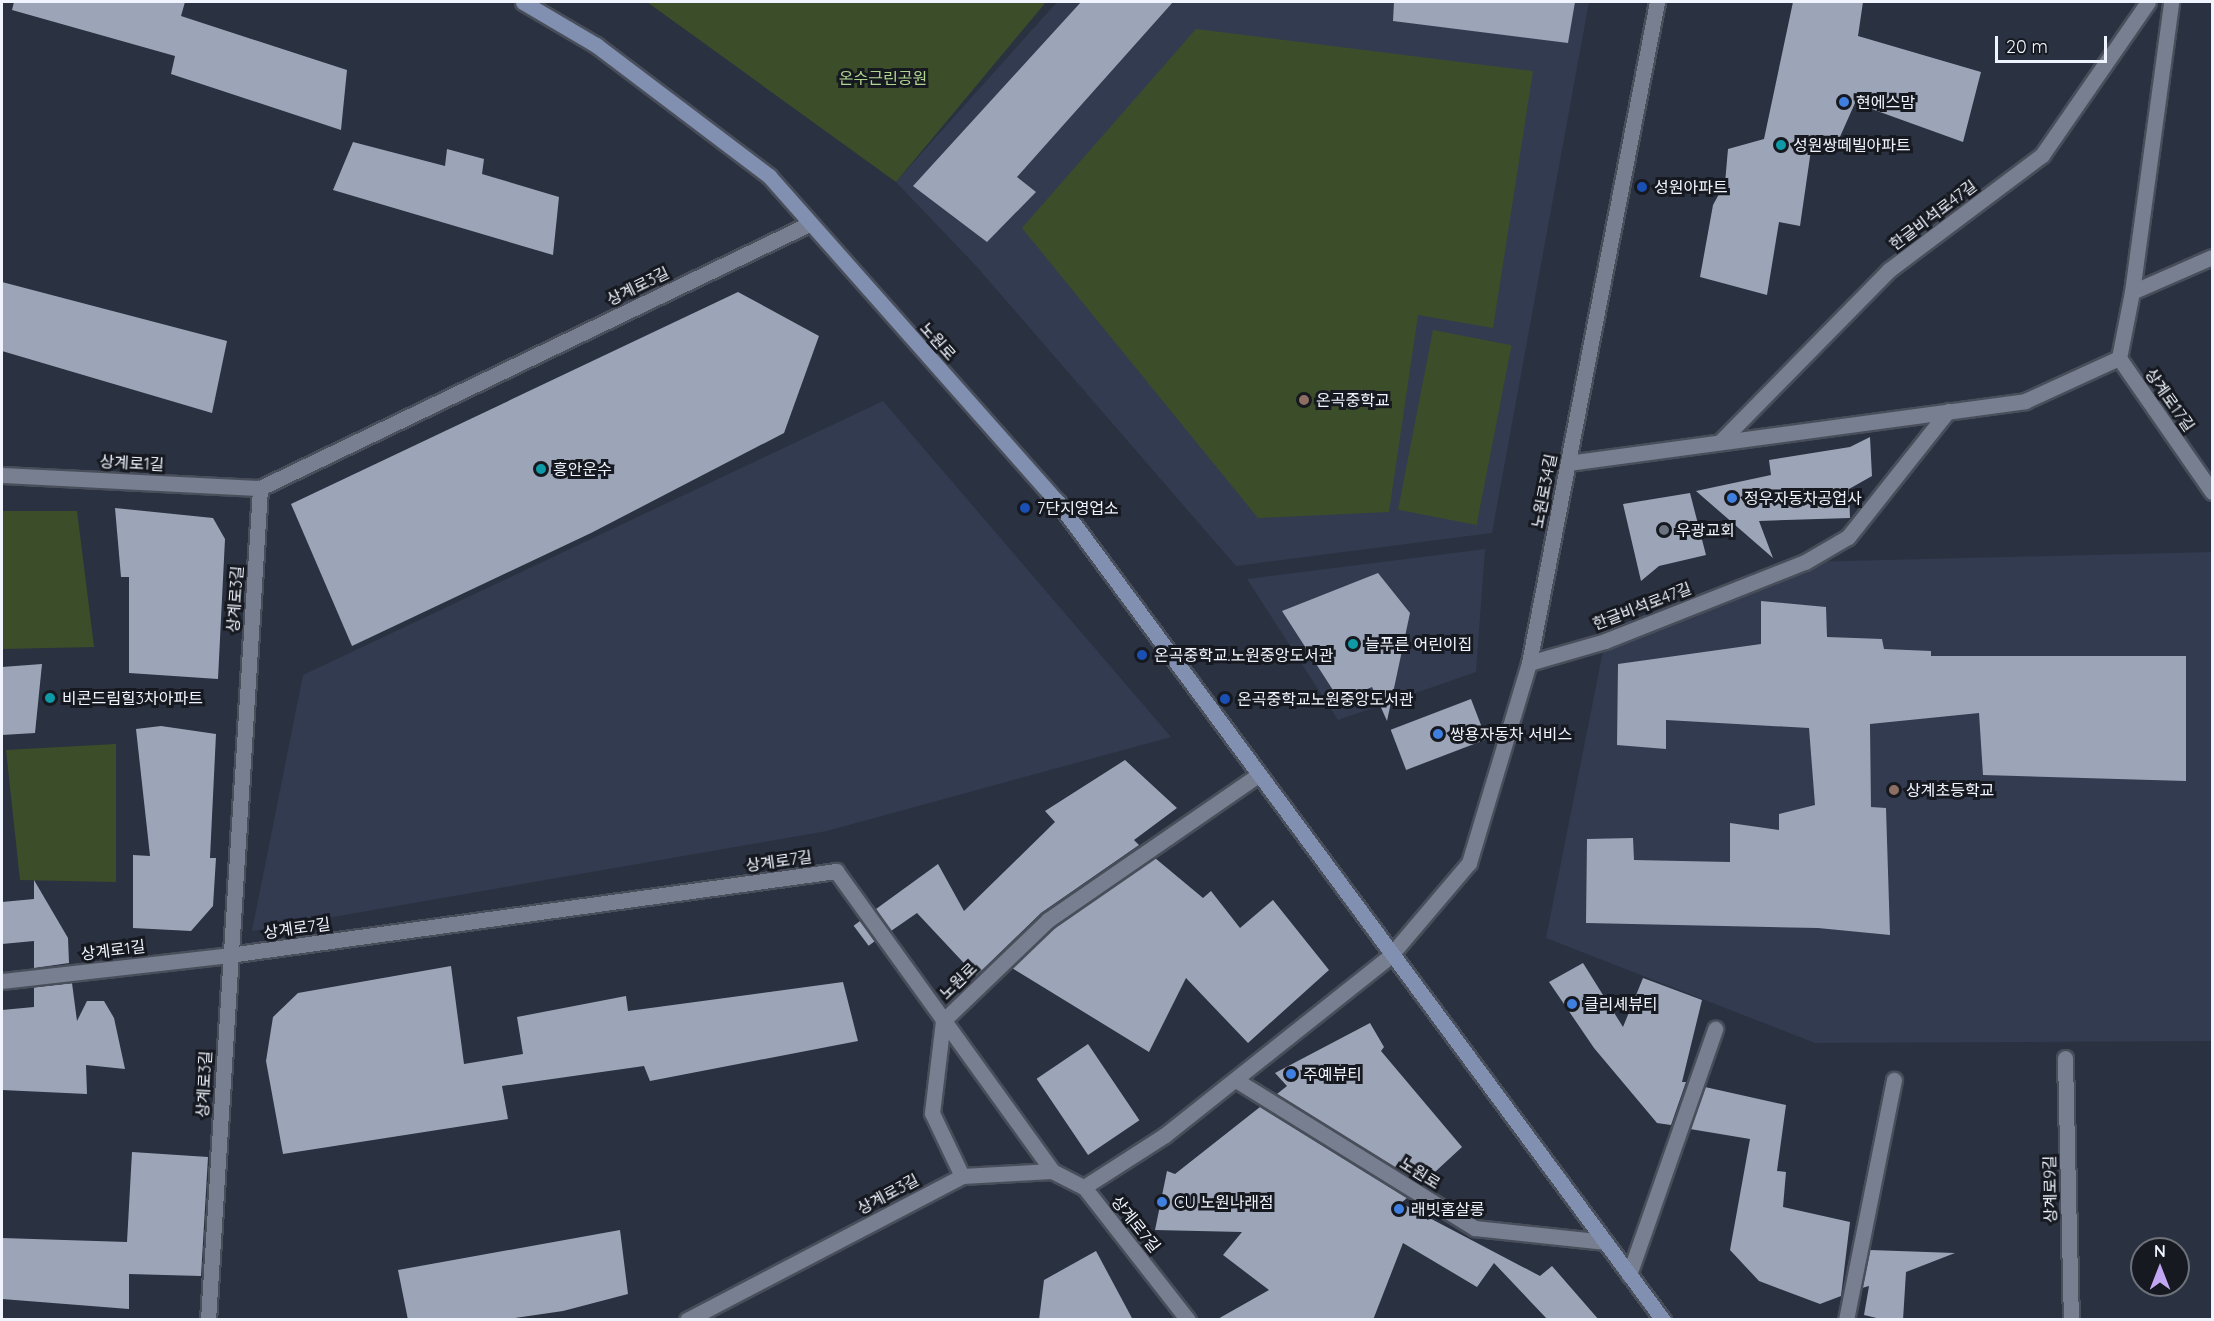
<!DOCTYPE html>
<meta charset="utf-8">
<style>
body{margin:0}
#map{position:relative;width:2214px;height:1321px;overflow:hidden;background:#2a3140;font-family:Quicksand,"Noto Sans KR",sans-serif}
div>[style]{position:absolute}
.built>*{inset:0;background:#323b50}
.green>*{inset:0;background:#3c4e29;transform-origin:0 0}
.building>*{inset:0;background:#9ca5b7;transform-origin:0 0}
.roads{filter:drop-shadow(2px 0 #484e5a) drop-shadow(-2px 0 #484e5a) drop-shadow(0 2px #484e5a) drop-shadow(0 -2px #484e5a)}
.minor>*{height:15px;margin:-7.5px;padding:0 7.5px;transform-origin:7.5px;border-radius:7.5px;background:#777f91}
.tertiary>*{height:15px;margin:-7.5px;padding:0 7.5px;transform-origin:7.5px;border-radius:7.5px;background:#777f91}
.secondary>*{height:15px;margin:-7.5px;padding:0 7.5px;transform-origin:7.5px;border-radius:7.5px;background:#8190b0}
.dots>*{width:16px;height:16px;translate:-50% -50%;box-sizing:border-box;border:3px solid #161920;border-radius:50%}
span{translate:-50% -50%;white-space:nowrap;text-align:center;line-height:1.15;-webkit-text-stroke:6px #161920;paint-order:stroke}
.park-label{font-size:16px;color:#b0d58e}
.poi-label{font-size:16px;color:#eff4fe}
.left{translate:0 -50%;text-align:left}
.street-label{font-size:16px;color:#eff4fe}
.frame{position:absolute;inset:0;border:3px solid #eff4fe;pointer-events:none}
.north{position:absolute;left:2130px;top:1237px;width:60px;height:60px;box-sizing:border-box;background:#161920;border:2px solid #6d7179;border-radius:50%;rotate:0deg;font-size:16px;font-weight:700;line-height:24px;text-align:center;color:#eff4fe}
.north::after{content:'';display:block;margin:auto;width:21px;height:27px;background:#c2a8f2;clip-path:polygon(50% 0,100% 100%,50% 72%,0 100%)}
.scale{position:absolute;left:1995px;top:36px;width:112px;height:27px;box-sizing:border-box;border:3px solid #eff4fe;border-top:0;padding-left:8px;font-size:18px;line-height:21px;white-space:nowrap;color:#eff4fe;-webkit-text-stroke:4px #161920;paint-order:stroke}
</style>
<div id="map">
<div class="built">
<i style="clip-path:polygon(1057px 2px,1589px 2px,1492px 533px,1236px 566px,977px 267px,896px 182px)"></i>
<i style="clip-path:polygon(883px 401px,1171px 737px,827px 831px,252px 931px,303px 675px)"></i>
<i style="clip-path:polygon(1485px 549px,1476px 672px,1338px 720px,1247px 579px)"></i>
<i style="clip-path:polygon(2212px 552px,2212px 1041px,1815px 1043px,1546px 938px,1605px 641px,1805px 562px)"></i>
</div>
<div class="green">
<i style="clip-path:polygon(647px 2px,1046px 2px,896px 182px)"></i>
<i style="clip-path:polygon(1196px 29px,1533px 71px,1493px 328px,1418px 315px,1389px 512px,1258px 518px,1022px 228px)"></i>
<i style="left:1433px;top:330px;width:80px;height:183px;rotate:11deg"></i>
<i style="clip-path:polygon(2px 511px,77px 511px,94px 647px,2px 649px)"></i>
<i style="clip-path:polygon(116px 744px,116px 882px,20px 880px,6px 750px)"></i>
</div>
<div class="building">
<i style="clip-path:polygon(14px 2px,185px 2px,181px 16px,347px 70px,341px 130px,171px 74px,175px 56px,12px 10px)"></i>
<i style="clip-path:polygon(1081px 2px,1173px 2px,1017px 177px,1036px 192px,987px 242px,913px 186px)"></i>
<i style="clip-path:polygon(1394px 2px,1575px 2px,1568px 43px,1393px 21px)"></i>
<i style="clip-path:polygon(1793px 2px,1863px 2px,1858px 36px,1981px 72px,1963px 142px,1855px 103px,1839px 139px,1811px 150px,1800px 226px,1779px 222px,1767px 295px,1700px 277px,1713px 205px,1725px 183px,1728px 149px,1764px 139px)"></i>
<i style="clip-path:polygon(353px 142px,445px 166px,447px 149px,484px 159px,482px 174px,559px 197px,553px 255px,333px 190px)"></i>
<i style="clip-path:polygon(2px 282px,227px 341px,212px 413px,2px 351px)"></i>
<i style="clip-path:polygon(738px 292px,819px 336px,784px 433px,591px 533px,352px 646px,291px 504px)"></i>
<i style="clip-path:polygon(1870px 437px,1872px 476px,1849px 489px,1850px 518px,1759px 521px,1773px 558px,1696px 491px,1771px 475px,1769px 460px,1850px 447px)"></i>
<i style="clip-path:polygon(1690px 493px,1706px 555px,1659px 566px,1641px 581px,1623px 504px)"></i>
<i style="clip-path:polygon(115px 508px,213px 518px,225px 539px,218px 679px,129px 673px,129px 577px,121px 577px)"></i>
<i style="clip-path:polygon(1378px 573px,1410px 613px,1387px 721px,1372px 687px,1340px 701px,1282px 611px)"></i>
<i style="clip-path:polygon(1761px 601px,1826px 607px,1827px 637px,1882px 639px,1884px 649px,1931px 651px,1931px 656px,2186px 656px,2186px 781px,1983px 775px,1979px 713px,1870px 724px,1871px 807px,1886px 808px,1890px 935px,1818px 928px,1586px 923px,1587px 839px,1633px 838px,1634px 860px,1730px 862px,1730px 823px,1779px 830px,1779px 814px,1815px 805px,1809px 728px,1666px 720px,1666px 749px,1617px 745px,1618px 664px,1761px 644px)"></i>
<i style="clip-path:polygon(42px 664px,35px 733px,2px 735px,2px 667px)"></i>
<i style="left:1471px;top:699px;width:43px;height:86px;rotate:69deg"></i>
<i style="clip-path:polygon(161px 726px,216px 734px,210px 858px,216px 858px,213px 906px,191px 931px,133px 928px,133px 855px,150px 856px,136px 729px)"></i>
<i style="clip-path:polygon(1125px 760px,1177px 808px,1134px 840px,1139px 845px,1041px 913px,976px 976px,917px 913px,891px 931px,876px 909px,938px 864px,964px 911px,1055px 822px,1045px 811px)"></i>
<i style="clip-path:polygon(1155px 858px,1203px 898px,1211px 891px,1240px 928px,1273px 900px,1329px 970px,1248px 1043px,1186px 978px,1149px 1052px,1012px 968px,1054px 928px)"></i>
<i style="clip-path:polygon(34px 880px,68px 938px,69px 963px,34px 968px,34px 941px,2px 944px,2px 902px,34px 899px)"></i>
<i style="left:860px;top:921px;width:25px;height:8px;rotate:53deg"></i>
<i style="clip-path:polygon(1583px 963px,1623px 1027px,1643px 978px,1702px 1000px,1682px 1082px,1686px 1082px,1671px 1125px,1657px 1123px,1594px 1048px,1549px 982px)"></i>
<i style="clip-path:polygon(451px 966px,464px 1064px,523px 1054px,517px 1017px,626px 996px,628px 1011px,843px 982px,858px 1041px,650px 1081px,644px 1066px,502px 1086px,508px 1119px,283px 1154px,266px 1061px,273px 1017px,298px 993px)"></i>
<i style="clip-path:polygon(72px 983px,77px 1021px,87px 1001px,104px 1001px,114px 1018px,125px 1069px,86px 1065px,87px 1094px,2px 1090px,2px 1010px,34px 1007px,34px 987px)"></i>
<i style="clip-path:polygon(1370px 1023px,1384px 1047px,1381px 1051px,1462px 1147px,1422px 1184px,1277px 1094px,1287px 1086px,1275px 1073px)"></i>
<i style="left:1088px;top:1044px;width:92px;height:62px;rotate:56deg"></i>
<i style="clip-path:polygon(1705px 1087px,1786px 1105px,1777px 1171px,1786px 1172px,1783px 1207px,1850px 1222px,1841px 1296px,1820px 1304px,1759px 1281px,1730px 1250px,1750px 1139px,1690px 1129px)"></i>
<i style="clip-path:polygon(1260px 1107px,1407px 1198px,1401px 1203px,1540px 1276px,1552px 1266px,1599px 1320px,1548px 1320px,1494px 1263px,1477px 1287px,1403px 1243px,1373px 1320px,1216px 1320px,1269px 1290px,1223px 1255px,1242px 1232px,1155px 1230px,1167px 1171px,1175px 1174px)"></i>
<i style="clip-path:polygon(132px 1152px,208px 1157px,201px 1276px,129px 1274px,129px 1309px,2px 1299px,2px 1238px,127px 1242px)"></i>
<i style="clip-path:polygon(620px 1230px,628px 1294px,563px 1311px,502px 1320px,408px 1320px,398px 1270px)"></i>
<i style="clip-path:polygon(1870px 1250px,1955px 1253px,1906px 1272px,1903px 1320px,1885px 1320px,1864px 1315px,1869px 1286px,1862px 1288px)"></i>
<i style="clip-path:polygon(1096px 1251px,1133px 1320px,1039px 1320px,1044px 1280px)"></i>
</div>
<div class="roads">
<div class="minor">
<i style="left:2132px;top:292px;width:87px;rotate:-23.6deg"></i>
<i style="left:2119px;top:358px;width:67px;rotate:-78.9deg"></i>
<i style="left:2132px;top:292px;width:293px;rotate:-82.3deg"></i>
<i style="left:2119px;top:358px;width:163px;rotate:55.2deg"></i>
<i style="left:1720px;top:442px;width:241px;rotate:-45.5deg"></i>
<i style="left:1889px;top:270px;width:191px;rotate:-36.9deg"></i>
<i style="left:2042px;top:155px;width:186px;rotate:-55.3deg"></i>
<i style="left:1568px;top:463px;width:461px;rotate:-7.7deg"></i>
<i style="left:2025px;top:401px;width:103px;rotate:-24.6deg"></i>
<i style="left:2px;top:475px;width:258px;rotate:2.9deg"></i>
<i style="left:260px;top:488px;width:609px;rotate:-25.68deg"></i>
<i style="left:1529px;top:663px;width:79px;rotate:-16.1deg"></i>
<i style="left:1605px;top:641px;width:215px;rotate:-21.6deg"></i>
<i style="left:1805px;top:562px;width:50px;rotate:-30.2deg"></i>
<i style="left:1848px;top:537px;width:161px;rotate:-51.6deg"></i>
<i style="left:2px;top:981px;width:228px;rotate:-6.5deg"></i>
<i style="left:229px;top:955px;width:613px;rotate:-7.88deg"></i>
<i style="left:836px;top:871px;width:370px;rotate:54.2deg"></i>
<i style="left:1052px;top:1171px;width:36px;rotate:27deg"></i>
<i style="left:1084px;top:1187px;width:169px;rotate:52deg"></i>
<i style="left:2065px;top:1058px;width:262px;rotate:88.7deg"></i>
<i style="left:1236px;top:1080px;width:281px;rotate:31.8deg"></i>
<i style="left:1475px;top:1228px;width:131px;rotate:6.1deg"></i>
<i style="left:962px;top:1176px;width:90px;rotate:-3.2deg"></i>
<i style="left:1084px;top:1187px;width:96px;rotate:-32.7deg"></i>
<i style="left:1165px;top:1135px;width:288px;rotate:-38.5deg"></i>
<i style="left:1629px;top:1275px;width:261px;rotate:-70.7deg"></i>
<i style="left:208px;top:1320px;width:834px;rotate:-86.42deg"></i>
<i style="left:687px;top:1320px;width:310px;rotate:-27.6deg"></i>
<i style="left:962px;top:1176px;width:70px;rotate:-115.5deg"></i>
<i style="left:932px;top:1113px;width:93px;rotate:-83.2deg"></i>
<i style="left:943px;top:1021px;width:146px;rotate:-43.9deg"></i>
<i style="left:1048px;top:920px;width:255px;rotate:-34.6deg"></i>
<i style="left:1846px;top:1320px;width:245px;rotate:-78.7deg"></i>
</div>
<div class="tertiary">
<i style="left:1390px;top:956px;width:122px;rotate:-49.7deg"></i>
<i style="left:1469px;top:863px;width:209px;rotate:-73.3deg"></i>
<i style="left:1529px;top:663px;width:673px;rotate:-79.04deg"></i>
</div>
<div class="secondary">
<i style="left:523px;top:2px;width:85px;rotate:30.5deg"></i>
<i style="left:596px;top:45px;width:217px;rotate:37.1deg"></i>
<i style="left:769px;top:176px;width:434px;rotate:48.5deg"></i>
<i style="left:1057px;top:501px;width:1019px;rotate:53.5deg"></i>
</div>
</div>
<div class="dots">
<i style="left:1844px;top:102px;background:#3f7fe0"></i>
<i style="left:1781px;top:145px;background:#0f9aa8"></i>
<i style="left:1642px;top:187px;background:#1a4fb4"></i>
<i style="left:1304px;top:400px;background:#8d6e63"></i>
<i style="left:541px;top:469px;background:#0f9aa8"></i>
<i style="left:1732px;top:498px;background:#3f7fe0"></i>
<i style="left:1025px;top:508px;background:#1a4fb4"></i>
<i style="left:1664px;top:530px;background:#6b7280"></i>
<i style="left:1353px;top:644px;background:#0f9aa8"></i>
<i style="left:1142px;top:655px;background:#1a4fb4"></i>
<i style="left:50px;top:698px;background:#0f9aa8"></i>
<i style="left:1225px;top:699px;background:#1a4fb4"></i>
<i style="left:1438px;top:734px;background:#3f7fe0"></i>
<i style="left:1894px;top:790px;background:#8d6e63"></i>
<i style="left:1572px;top:1004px;background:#3f7fe0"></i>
<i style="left:1291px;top:1074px;background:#3f7fe0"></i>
<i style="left:1162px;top:1202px;background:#3f7fe0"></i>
<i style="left:1399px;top:1209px;background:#3f7fe0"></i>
</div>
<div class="park-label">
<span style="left:883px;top:78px">온수근린공원</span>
</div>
<div class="poi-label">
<span class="left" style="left:1856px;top:102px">현에스맘</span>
<span class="left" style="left:1793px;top:145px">성원쌍떼빌아파트</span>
<span class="left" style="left:1654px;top:187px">성원아파트</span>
<span class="left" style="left:1316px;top:400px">온곡중학교</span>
<span class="left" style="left:553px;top:469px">흥안운수</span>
<span class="left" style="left:1744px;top:498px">정우자동차공업사</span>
<span class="left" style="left:1037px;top:508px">7단지영업소</span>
<span class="left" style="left:1676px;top:530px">우광교회</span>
<span class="left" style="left:1365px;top:644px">늘푸른 어린이집</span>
<span class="left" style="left:1154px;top:655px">온곡중학교.노원중앙도서관</span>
<span class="left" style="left:62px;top:698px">비콘드림힐3차아파트</span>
<span class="left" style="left:1237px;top:699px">온곡중학교노원중앙도서관</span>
<span class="left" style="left:1450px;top:734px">쌍용자동차 서비스</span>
<span class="left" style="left:1906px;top:790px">상계초등학교</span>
<span class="left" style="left:1584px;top:1004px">클리셰뷰티</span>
<span class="left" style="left:1303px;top:1074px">주예뷰티</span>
<span class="left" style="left:1174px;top:1202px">CU 노원나래점</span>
<span class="left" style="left:1411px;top:1209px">래빗홈살롱</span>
</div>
<div class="street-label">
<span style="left:1933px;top:215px;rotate:-37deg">한글비석로47길</span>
<span style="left:638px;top:286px;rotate:-26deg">상계로3길</span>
<span style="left:938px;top:341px;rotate:48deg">노원로</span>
<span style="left:2170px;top:400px;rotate:55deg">상계로17길</span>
<span style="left:132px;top:463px;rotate:3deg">상계로1길</span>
<span style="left:1544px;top:491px;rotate:-79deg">노원로34길</span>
<span style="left:235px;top:599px;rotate:-86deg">상계로3길</span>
<span style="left:1642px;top:606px;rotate:-21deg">한글비석로47길</span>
<span style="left:779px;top:861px;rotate:-8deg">상계로7길</span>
<span style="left:297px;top:928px;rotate:-8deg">상계로7길</span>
<span style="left:113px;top:950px;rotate:-7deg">상계로1길</span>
<span style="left:958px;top:981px;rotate:-44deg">노원로</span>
<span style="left:204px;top:1084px;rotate:-87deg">상계로3길</span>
<span style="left:1420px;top:1173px;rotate:32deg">노원로</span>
<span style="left:2050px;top:1189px;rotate:-91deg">상계로9길</span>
<span style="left:888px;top:1194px;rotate:-28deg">상계로3길</span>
<span style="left:1136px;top:1224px;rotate:51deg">상계로7길</span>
</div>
<div class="frame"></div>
<div class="north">N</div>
<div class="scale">20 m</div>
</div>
